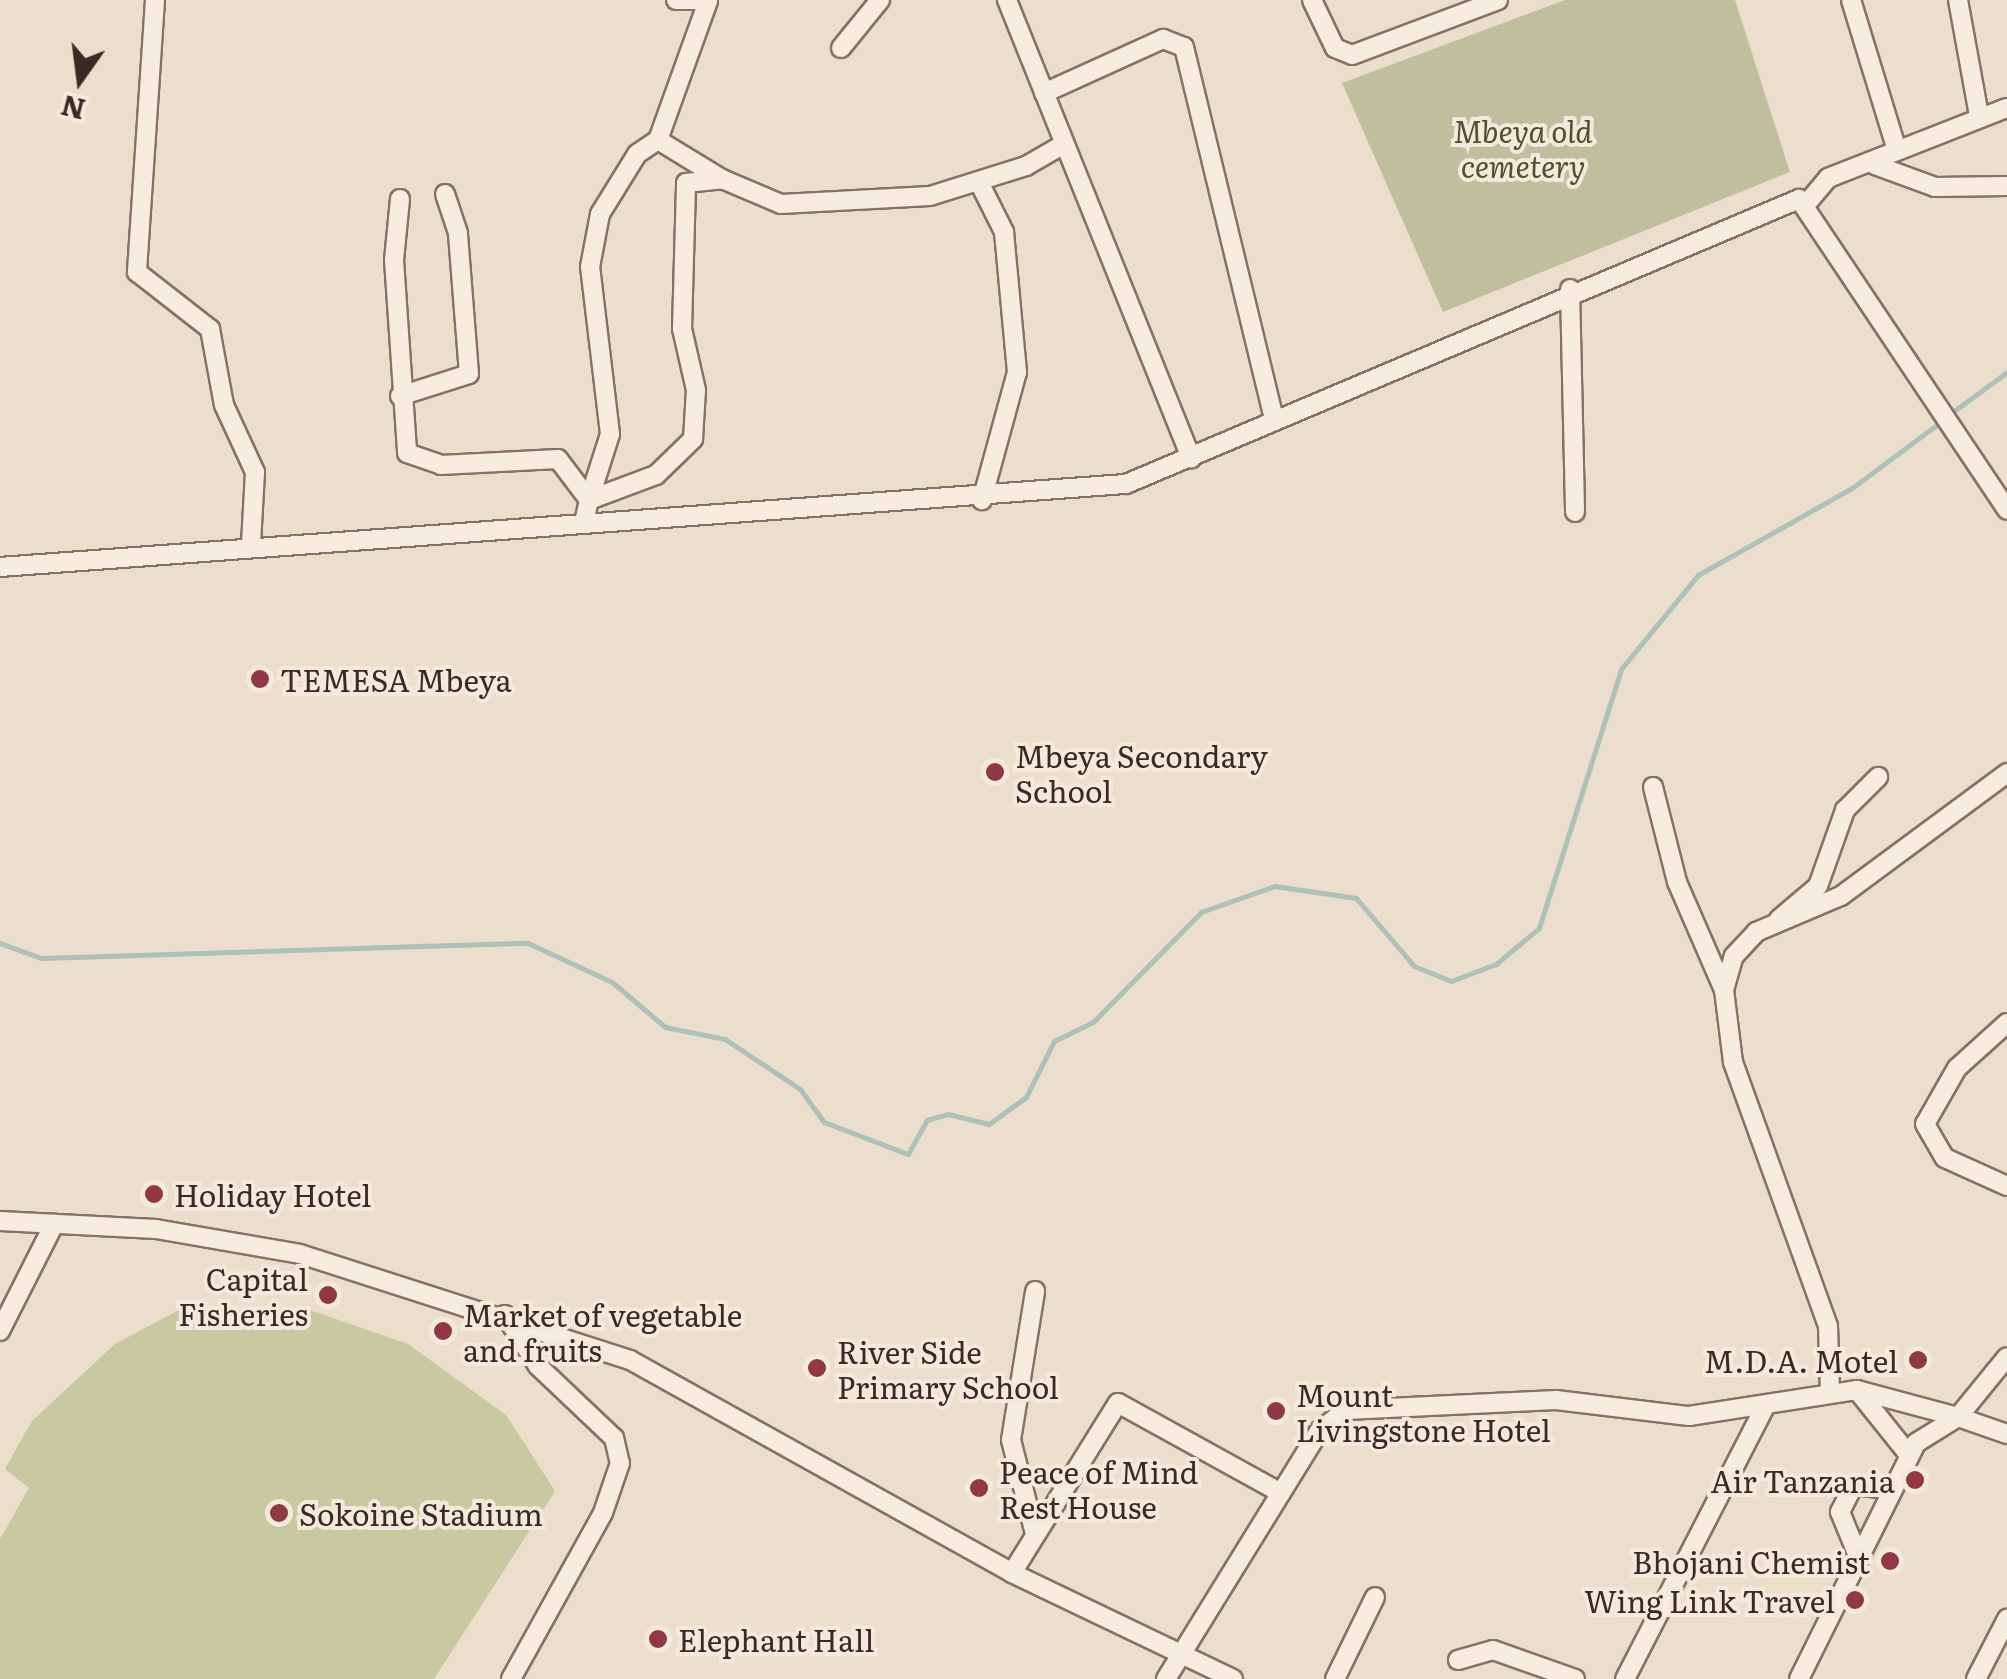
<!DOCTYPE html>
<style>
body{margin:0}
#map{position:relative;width:2007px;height:1679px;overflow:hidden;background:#ebdecd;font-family:Literata,serif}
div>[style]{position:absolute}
.green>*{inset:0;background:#c8c8a1}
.cemetery>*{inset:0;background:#bfbf9f}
.stream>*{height:5px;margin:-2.5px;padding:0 2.5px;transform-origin:2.5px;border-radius:2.5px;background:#acc1b8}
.roads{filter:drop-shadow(2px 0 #877162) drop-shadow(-2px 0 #877162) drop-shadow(0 2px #877162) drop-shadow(0 -2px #877162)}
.minor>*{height:18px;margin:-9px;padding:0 9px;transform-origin:9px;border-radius:9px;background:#f6ede0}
.dots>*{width:28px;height:28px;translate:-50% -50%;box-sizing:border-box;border:5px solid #f3e9dc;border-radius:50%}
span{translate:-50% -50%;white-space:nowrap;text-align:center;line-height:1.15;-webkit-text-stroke:8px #f3e9dc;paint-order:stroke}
.park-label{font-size:30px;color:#4f532c;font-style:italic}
.poi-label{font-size:30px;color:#392b24}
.left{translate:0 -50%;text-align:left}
.right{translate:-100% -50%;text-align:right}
.north{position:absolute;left:30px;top:30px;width:100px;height:100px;-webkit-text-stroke:8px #f3e9dc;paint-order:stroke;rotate:194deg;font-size:28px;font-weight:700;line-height:40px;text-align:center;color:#392b24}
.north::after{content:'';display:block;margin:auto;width:35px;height:45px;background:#392b24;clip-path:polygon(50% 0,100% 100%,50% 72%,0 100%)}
</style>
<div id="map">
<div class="green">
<i style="clip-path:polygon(179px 1310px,310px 1310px,408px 1344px,506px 1415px,555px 1491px,434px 1679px,0 1679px,0 1539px,29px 1488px,5px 1469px,32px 1421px,115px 1344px)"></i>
</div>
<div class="cemetery">
<i style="clip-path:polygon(1565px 0,1735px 0,1790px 172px,1443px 312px,1342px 83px)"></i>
</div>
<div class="stream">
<i style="left:1950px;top:414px;width:71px;rotate:-36.4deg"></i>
<i style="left:0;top:943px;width:44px;rotate:20.1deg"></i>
<i style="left:41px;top:958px;width:487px;rotate:-1.8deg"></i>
<i style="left:528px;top:943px;width:93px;rotate:24.9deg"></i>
<i style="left:612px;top:982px;width:70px;rotate:40.3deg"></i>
<i style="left:665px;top:1027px;width:61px;rotate:11.3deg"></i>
<i style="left:725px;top:1039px;width:90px;rotate:33.7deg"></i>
<i style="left:800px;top:1089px;width:41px;rotate:54deg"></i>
<i style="left:824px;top:1122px;width:90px;rotate:20.9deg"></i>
<i style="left:908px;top:1154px;width:39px;rotate:-61deg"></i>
<i style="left:927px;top:1120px;width:22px;rotate:-16deg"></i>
<i style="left:948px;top:1114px;width:42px;rotate:13.7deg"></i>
<i style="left:989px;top:1124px;width:46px;rotate:-36.1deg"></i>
<i style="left:1026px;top:1097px;width:63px;rotate:-63.4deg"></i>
<i style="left:1054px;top:1041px;width:43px;rotate:-26deg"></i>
<i style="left:1093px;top:1022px;width:154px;rotate:-45.5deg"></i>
<i style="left:1201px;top:912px;width:78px;rotate:-19.4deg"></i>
<i style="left:1275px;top:886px;width:82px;rotate:8.4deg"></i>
<i style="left:1356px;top:898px;width:89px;rotate:49.5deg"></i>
<i style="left:1414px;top:966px;width:40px;rotate:22deg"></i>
<i style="left:1451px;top:981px;width:48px;rotate:-20.7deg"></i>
<i style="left:1496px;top:964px;width:56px;rotate:-39.9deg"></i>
<i style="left:1539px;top:928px;width:272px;rotate:-72.4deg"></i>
<i style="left:1621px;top:669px;width:122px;rotate:-50.7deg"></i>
<i style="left:1698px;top:575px;width:177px;rotate:-29.5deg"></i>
<i style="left:1852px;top:488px;width:112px;rotate:-36.7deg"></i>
</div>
<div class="roads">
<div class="minor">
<i style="left:155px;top:0;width:273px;rotate:93.8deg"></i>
<i style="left:137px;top:272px;width:93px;rotate:38deg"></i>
<i style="left:210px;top:329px;width:77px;rotate:79.6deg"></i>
<i style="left:224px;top:405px;width:74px;rotate:65.2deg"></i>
<i style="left:255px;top:472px;width:72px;rotate:93.2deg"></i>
<i style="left:676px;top:0;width:32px"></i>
<i style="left:1007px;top:0;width:494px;rotate:68.1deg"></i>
<i style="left:1312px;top:0;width:53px;rotate:64.4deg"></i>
<i style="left:1335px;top:48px;width:18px;rotate:22deg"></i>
<i style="left:1352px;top:55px;width:156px;rotate:-20.6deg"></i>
<i style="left:1851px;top:0;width:157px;rotate:73deg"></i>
<i style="left:1958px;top:0;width:118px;rotate:79.7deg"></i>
<i style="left:841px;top:48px;width:62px;rotate:-50.9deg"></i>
<i style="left:1044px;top:93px;width:131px;rotate:-24.4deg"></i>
<i style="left:1163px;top:39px;width:22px;rotate:21deg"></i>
<i style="left:1184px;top:47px;width:384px;rotate:76.4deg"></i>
<i style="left:658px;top:140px;width:148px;rotate:-70.2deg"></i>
<i style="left:1875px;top:165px;width:64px;rotate:20.1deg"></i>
<i style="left:1935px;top:187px;width:72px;rotate:-0.8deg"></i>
<i style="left:980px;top:184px;width:54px;rotate:63.4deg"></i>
<i style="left:1004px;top:232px;width:141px;rotate:84.7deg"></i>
<i style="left:1017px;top:372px;width:133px;rotate:105.3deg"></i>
<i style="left:400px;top:199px;width:61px;rotate:95.6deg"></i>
<i style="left:394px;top:260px;width:193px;rotate:86.1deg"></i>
<i style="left:407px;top:453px;width:36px;rotate:19deg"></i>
<i style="left:441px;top:465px;width:117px;rotate:-2.9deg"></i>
<i style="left:558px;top:459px;width:51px;rotate:52.9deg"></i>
<i style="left:1808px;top:202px;width:31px;rotate:-50deg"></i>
<i style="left:1828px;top:178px;width:192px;rotate:-21.4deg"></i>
<i style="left:1570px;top:289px;width:223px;rotate:88.7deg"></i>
<i style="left:400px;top:396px;width:72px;rotate:-17.7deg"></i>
<i style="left:469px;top:374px;width:141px;rotate:-94.5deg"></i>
<i style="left:458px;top:233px;width:41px;rotate:-108.4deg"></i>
<i style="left:589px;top:500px;width:69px;rotate:-72.3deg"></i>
<i style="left:610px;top:434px;width:168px;rotate:-96.8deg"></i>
<i style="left:590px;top:267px;width:54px;rotate:-79.3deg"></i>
<i style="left:600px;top:214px;width:70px;rotate:-58.3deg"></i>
<i style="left:637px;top:154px;width:25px;rotate:-34deg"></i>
<i style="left:658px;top:140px;width:75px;rotate:31.4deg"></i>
<i style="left:584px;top:523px;width:24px;rotate:-78deg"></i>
<i style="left:589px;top:500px;width:72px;rotate:-20.5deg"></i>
<i style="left:656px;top:475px;width:52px;rotate:-44.2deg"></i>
<i style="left:693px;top:439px;width:49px;rotate:-86.5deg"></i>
<i style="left:696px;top:390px;width:63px;rotate:-102.9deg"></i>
<i style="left:682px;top:329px;width:146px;rotate:-88.4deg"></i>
<i style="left:686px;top:183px;width:36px;rotate:-6deg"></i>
<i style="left:722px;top:179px;width:64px;rotate:23deg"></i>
<i style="left:781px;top:204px;width:149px;rotate:-3.1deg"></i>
<i style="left:930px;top:196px;width:101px;rotate:-17.4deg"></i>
<i style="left:1026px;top:166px;width:44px;rotate:-30.1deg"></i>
<i style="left:0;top:567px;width:1129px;rotate:-4.22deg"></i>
<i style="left:1126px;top:484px;width:731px;rotate:-22.95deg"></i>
<i style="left:1799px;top:199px;width:374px;rotate:56.2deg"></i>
<i style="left:1653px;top:787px;width:98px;rotate:75.8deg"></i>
<i style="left:1677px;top:882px;width:118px;rotate:66.5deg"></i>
<i style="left:1779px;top:919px;width:51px;rotate:-40.2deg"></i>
<i style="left:1818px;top:886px;width:81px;rotate:-70.4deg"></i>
<i style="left:1845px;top:810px;width:47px;rotate:-45deg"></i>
<i style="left:2007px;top:1023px;width:67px;rotate:138deg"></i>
<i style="left:1957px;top:1068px;width:64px;rotate:119.7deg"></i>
<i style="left:1925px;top:1124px;width:39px;rotate:60deg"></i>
<i style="left:1945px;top:1158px;width:68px;rotate:24.3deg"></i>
<i style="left:0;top:1221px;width:156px;rotate:2.9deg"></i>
<i style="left:156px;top:1229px;width:146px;rotate:9.8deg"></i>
<i style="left:300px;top:1254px;width:347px;rotate:17.8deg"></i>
<i style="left:630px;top:1360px;width:437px;rotate:29.1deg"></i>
<i style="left:1012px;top:1573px;width:245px;rotate:25.6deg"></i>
<i style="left:505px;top:1315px;width:61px;rotate:57.1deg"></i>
<i style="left:538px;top:1366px;width:105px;rotate:43.5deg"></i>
<i style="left:614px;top:1438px;width:26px;rotate:77deg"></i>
<i style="left:620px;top:1463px;width:53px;rotate:108.8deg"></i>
<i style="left:603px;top:1513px;width:190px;rotate:119deg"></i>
<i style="left:0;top:1331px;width:120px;rotate:-63.2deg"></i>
<i style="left:1857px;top:1390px;width:83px;rotate:51.3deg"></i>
<i style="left:1830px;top:1393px;width:67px;rotate:-91.7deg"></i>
<i style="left:1828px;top:1326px;width:281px;rotate:-109.8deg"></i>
<i style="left:1733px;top:1062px;width:73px;rotate:-97.1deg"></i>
<i style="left:1724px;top:990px;width:35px;rotate:-74deg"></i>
<i style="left:1734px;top:956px;width:33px;rotate:-47deg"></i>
<i style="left:1756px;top:932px;width:92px;rotate:-23deg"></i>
<i style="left:1841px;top:896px;width:207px;rotate:-36.5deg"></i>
<i style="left:1035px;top:1534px;width:97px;rotate:-104.3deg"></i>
<i style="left:1011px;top:1440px;width:151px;rotate:-80.8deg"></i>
<i style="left:1859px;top:1558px;width:50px;rotate:-112.4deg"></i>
<i style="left:1840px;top:1512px;width:30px;rotate:-63deg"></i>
<i style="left:1854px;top:1485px;width:38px;rotate:7deg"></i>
<i style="left:1012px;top:1573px;width:200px;rotate:-58.1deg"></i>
<i style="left:1118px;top:1403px;width:186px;rotate:28.9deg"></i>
<i style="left:1458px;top:1660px;width:36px;rotate:-16deg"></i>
<i style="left:1493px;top:1650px;width:87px;rotate:19.5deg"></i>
<i style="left:1166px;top:1679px;width:291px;rotate:-58.3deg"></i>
<i style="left:1319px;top:1431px;width:34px;rotate:-38deg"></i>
<i style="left:1346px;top:1410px;width:210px;rotate:-2.7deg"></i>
<i style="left:1556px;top:1400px;width:134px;rotate:6.9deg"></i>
<i style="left:1689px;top:1416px;width:170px;rotate:-8.8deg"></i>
<i style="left:1857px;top:1390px;width:105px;rotate:15deg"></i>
<i style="left:1958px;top:1417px;width:77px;rotate:-50.8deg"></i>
<i style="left:1335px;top:1679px;width:91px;rotate:-64deg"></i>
<i style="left:1625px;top:1679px;width:304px;rotate:-62.8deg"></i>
<i style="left:1799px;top:1679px;width:263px;rotate:-63.6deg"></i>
<i style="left:1916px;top:1443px;width:49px;rotate:-31.8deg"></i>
<i style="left:1958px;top:1417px;width:52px;rotate:19.1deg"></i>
<i style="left:1976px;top:1679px;width:68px;rotate:-62.7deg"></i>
</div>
</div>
<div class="dots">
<i style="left:260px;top:679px;background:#903844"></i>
<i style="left:995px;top:772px;background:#903844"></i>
<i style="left:154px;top:1194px;background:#903844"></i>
<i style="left:328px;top:1295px;background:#903844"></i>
<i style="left:443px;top:1331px;background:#903844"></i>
<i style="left:1918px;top:1360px;background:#903844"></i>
<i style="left:817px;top:1368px;background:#903844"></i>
<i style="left:1276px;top:1411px;background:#903844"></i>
<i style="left:1915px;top:1480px;background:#903844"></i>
<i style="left:979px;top:1488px;background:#903844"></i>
<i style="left:279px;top:1513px;background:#903844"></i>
<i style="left:1890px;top:1561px;background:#903844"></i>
<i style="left:1855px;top:1600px;background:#903844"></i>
<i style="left:658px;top:1639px;background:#903844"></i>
</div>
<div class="park-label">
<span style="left:1523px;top:147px">Mbeya old<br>cemetery</span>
</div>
<div class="poi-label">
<span class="left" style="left:280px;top:679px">TEMESA Mbeya</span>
<span class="left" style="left:1015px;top:772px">Mbeya Secondary<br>School</span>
<span class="left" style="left:174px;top:1194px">Holiday Hotel</span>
<span class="right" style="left:308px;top:1295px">Capital<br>Fisheries</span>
<span class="left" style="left:463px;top:1331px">Market of vegetable<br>and fruits</span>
<span class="left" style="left:837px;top:1368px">River Side<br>Primary School</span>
<span class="right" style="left:1898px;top:1360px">M.D.A. Motel</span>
<span class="left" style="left:1296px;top:1411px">Mount<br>Livingstone Hotel</span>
<span class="left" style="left:999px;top:1488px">Peace of Mind<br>Rest House</span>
<span class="right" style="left:1895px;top:1480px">Air Tanzania</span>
<span class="left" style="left:299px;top:1513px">Sokoine Stadium</span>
<span class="right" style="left:1870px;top:1561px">Bhojani Chemist</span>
<span class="right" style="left:1835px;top:1600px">Wing Link Travel</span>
<span class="left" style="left:678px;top:1639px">Elephant Hall</span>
</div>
<div class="north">N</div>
</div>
